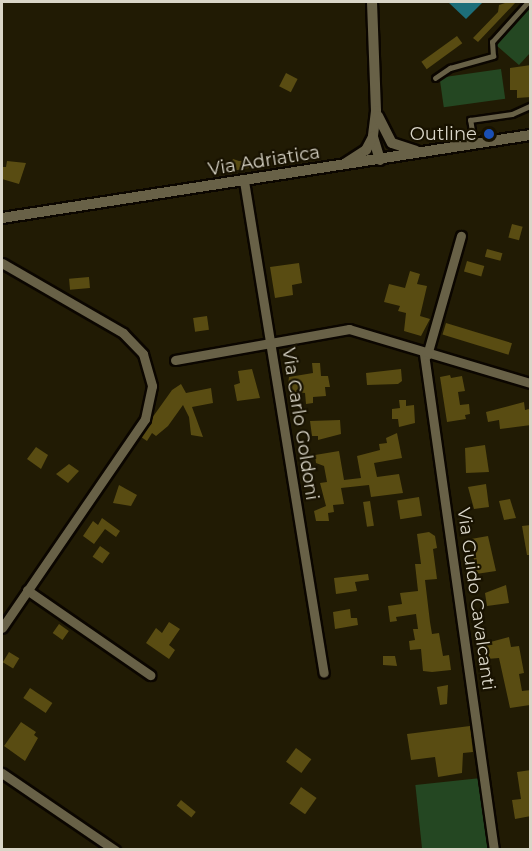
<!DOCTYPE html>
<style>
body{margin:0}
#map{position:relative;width:532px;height:851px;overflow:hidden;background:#211b04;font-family:Montserrat,sans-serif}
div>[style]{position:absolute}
.green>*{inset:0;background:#244722;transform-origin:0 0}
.water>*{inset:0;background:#1d6e79}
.building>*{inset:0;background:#594c12;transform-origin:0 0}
.roads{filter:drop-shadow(2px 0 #0b0600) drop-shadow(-2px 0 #0b0600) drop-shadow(0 2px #0b0600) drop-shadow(0 -2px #0b0600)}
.service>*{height:4.5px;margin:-2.25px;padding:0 2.25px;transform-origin:2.25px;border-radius:2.25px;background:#686147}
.minor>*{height:9px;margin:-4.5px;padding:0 4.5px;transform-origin:4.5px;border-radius:4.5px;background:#686147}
.tertiary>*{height:10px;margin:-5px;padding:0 5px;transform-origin:5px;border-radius:5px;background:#686147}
.dots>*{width:16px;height:16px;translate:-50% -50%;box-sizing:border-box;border:3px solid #181200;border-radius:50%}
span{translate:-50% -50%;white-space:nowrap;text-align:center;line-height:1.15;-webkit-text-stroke:4.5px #181200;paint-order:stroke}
.poi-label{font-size:18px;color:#dad6c8}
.right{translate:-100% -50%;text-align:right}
.street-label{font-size:18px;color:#dad6c8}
.frame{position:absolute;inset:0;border:3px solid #dad6c8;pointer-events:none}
</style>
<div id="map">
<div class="green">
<i style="clip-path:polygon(530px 7px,530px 53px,519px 65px,496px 45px)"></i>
<i style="left:501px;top:69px;width:30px;height:62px;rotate:82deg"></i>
<i style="left:481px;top:778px;width:71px;height:66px;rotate:84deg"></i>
</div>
<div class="water">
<i style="clip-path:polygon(448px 2px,483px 2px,466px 19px)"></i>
</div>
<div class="building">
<i style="clip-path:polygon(508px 2px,516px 2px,478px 42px,473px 38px,498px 12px,499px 5px)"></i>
<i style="left:457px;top:36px;width:9px;height:44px;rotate:54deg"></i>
<i style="clip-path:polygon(531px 65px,531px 97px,517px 98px,517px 90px,510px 90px,510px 68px)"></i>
<i style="left:286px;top:73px;width:13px;height:15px;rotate:27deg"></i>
<i style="clip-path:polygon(233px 159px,239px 161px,251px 160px,249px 168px,227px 172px)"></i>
<i style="clip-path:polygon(7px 161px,26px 163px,19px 184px,2px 179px,2px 167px,6px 167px)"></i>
<i style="left:512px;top:224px;width:11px;height:14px;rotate:15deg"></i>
<i style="left:487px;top:249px;width:16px;height:8px;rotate:15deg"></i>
<i style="left:467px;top:261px;width:18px;height:11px;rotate:16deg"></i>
<i style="clip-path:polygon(299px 263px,302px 283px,292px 285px,293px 295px,275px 298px,270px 267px)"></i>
<i style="clip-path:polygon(410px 271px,420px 274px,417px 284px,427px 286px,420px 316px,430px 319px,421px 336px,404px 331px,406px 313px,398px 311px,400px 306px,384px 302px,389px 284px,405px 288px)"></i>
<i style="left:89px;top:277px;width:11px;height:20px;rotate:85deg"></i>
<i style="left:207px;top:316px;width:14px;height:14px;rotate:82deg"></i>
<i style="left:446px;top:323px;width:69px;height:12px;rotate:17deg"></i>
<i style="clip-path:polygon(312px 363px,320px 363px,321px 376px,328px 376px,330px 387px,325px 387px,326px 396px,313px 397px,313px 403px,306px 404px,305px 393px,288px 391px,288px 384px,289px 377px,313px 373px)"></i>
<i style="clip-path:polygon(252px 369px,260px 398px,237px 401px,234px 385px,240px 383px,238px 371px)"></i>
<i style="clip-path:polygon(401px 369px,402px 381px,398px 384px,367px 385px,366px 373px)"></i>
<i style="clip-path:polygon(450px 375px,451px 378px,462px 376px,465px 391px,458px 392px,460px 405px,469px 404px,470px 414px,465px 415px,466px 419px,447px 422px,440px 377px)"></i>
<i style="clip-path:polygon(181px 384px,186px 393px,211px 388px,213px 403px,192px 407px,203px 437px,191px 435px,189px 417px,183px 405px,168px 426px,156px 436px,152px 433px,147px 441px,141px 437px,152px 418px,172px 390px)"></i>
<i style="clip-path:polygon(399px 400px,406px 400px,406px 406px,414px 405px,415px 423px,399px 427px,398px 419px,392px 419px,392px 409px,400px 408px)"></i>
<i style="clip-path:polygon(524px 402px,525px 410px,529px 409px,531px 425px,500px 429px,499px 420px,488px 422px,486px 412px)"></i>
<i style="clip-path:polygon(340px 420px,341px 434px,318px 440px,318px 436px,312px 436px,310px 421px)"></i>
<i style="clip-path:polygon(397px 433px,402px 458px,374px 463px,377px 477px,399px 474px,403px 493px,371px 497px,369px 485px,341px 488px,344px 504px,333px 505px,334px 512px,328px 513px,329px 521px,316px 521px,314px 511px,326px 506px,320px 483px,327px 482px,324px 466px,316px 463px,315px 455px,339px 451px,344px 480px,361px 478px,357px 456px,380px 450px,379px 444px,387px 443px,386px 438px)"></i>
<i style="clip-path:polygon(485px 445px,489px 472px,466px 473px,465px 448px)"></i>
<i style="clip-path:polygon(36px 447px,48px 455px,41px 469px,27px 459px)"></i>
<i style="clip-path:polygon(69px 464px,79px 471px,68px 483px,56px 474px)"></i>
<i style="clip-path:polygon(486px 484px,489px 507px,474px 509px,468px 487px)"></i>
<i style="clip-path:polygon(119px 485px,137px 495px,131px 506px,113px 503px)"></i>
<i style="left:419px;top:497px;width:19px;height:22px;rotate:81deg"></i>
<i style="clip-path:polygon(510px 499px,516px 518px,504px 520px,499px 501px)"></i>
<i style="left:370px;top:501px;width:25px;height:7px;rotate:81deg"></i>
<i style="clip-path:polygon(102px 518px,120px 531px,116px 537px,105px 529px,94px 544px,83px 536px,93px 521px,98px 525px)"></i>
<i style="clip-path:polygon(531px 525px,531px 555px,527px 555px,522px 526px)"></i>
<i style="clip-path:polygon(429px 532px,435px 536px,437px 548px,433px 549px,437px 579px,425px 580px,430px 622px,432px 634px,439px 633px,443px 656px,449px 655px,451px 670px,432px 672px,423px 671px,421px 649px,410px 650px,409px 641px,415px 640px,413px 629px,418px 629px,416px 614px,396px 617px,397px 621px,390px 622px,388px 606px,402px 604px,400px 593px,418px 591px,415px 564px,421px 564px,417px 534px)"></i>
<i style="clip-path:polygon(488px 536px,496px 571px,476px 574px,471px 539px)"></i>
<i style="left:100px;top:546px;width:12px;height:13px;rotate:35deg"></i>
<i style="clip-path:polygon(368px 574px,369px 580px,355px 582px,357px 591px,336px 594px,334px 578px)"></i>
<i style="clip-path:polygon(506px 585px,509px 603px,487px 606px,485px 593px)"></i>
<i style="clip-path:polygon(350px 609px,351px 618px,357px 618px,358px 625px,335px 629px,333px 612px)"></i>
<i style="clip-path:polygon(169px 622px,180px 629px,169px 645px,175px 650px,169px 659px,146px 643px,156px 628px,162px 633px)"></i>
<i style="left:59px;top:624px;width:12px;height:11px;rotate:35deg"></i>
<i style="clip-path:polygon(509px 637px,511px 647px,519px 646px,524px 673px,519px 674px,522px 691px,531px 690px,530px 705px,510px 708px,499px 658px,487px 659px,483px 644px)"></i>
<i style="left:9px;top:652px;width:12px;height:12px;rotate:31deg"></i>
<i style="clip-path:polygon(383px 656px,395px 656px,397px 666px,383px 665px)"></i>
<i style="clip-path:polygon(448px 685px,447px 704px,440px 705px,437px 687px)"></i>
<i style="left:30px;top:688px;width:27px;height:12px;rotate:34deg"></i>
<i style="clip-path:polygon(21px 722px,36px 732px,34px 735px,38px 738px,25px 761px,4px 746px)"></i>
<i style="clip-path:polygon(470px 726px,473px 752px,463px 753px,462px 773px,438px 777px,435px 757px,411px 760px,407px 734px)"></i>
<i style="left:296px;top:748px;width:19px;height:17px;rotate:36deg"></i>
<i style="clip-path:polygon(531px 770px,531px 816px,515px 819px,512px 800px,521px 799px,517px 772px)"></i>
<i style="left:301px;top:787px;width:19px;height:20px;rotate:35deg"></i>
<i style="left:181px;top:800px;width:19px;height:7px;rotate:39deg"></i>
</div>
<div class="roads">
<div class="service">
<i style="left:435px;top:78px;width:18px;rotate:-34deg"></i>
<i style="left:450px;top:68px;width:45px;rotate:-15.6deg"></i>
<i style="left:493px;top:56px;width:14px;rotate:-94deg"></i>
<i style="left:492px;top:42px;width:54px;rotate:-48deg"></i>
<i style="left:474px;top:144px;width:24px;rotate:-99deg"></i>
<i style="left:470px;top:120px;width:42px;rotate:-8.1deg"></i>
<i style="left:512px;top:114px;width:20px;rotate:-24deg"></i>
</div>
<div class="minor">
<i style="left:244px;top:181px;width:498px;rotate:80.8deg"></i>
<i style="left:2px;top:263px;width:140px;rotate:30deg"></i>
<i style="left:123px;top:333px;width:29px;rotate:46deg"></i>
<i style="left:143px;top:354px;width:33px;rotate:74deg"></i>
<i style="left:152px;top:386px;width:34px;rotate:102deg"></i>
<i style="left:145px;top:419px;width:253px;rotate:124.4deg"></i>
<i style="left:424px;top:354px;width:501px;rotate:81.97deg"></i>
<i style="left:427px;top:355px;width:124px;rotate:-74.1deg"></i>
<i style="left:175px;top:360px;width:177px;rotate:-10.1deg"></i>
<i style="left:349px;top:329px;width:189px;rotate:16.6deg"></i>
<i style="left:27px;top:590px;width:150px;rotate:34.6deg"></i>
<i style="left:2px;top:773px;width:137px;rotate:34.3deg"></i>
</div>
<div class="tertiary">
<i style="left:372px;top:2px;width:109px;rotate:87.9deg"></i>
<i style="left:376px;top:111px;width:26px;rotate:97deg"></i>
<i style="left:373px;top:137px;width:24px;rotate:73deg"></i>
<i style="left:378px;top:116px;width:30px;rotate:63deg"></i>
<i style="left:392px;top:143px;width:25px;rotate:18deg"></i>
<i style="left:346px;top:163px;width:24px;rotate:-33deg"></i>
<i style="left:366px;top:150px;width:15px;rotate:-62deg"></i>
<i style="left:2px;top:218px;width:534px;rotate:-8.93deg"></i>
</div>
</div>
<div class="dots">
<i style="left:489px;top:134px;background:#1a4fb4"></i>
</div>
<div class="poi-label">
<span class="right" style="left:477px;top:134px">Outline</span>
</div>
<div class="street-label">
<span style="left:264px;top:161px;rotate:-9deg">Via Adriatica</span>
<span style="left:300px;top:424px;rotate:81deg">Via Carlo Goldoni</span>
<span style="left:476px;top:599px;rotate:82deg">Via Guido Cavalcanti</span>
</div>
<div class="frame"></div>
</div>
